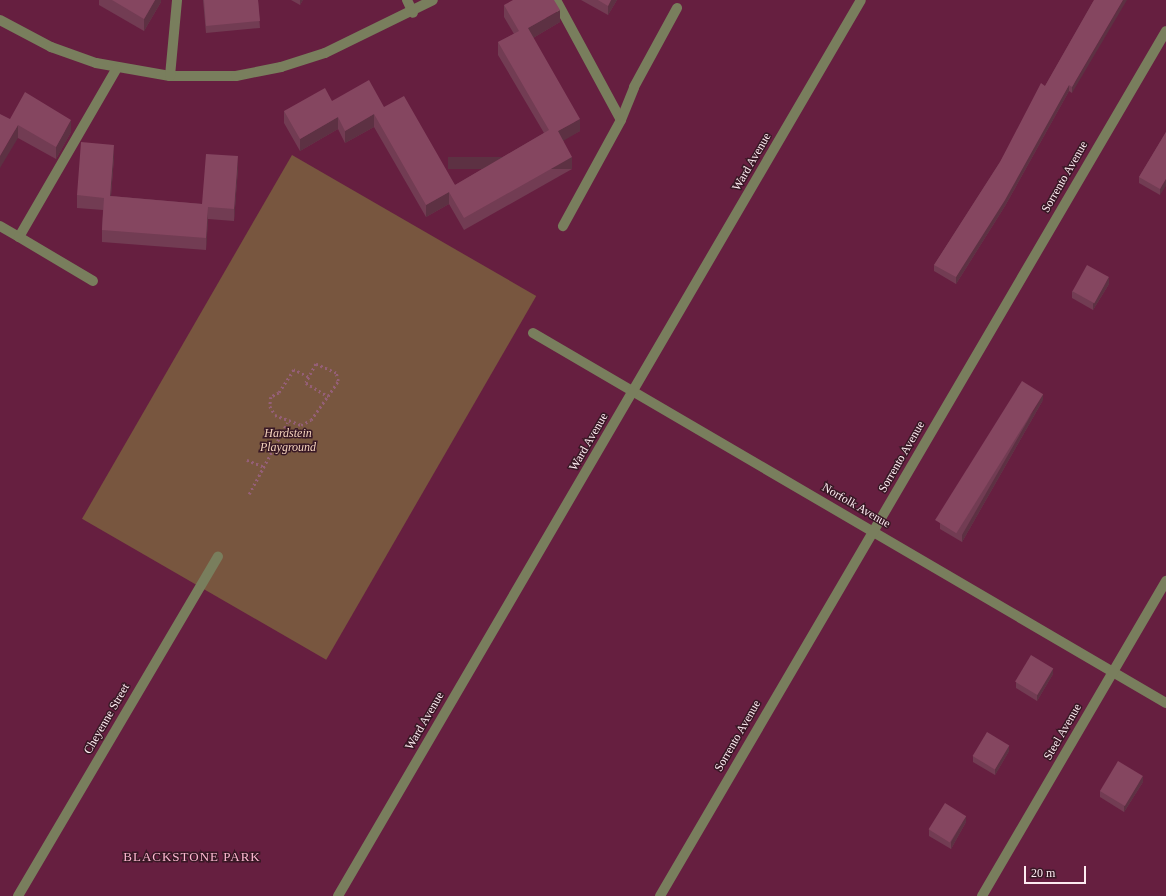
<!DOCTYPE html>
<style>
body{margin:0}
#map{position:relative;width:1166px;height:896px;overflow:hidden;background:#661f40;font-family:Georgia,serif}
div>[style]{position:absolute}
.green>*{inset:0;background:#78563f;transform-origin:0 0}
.path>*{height:2.5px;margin-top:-1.25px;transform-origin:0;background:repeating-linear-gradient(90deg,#955f77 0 2px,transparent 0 5px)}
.minor>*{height:10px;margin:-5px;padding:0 5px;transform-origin:5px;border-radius:5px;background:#797e5d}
.wall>*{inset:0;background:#723c53}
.shaded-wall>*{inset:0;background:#5d3143;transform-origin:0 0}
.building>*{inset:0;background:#854660;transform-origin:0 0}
span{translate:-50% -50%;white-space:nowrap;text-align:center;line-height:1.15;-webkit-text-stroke:3px #381825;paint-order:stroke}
.street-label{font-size:12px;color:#fdebf1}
.park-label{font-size:12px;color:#f5d3bd;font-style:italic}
.neighbourhood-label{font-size:13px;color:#feb9d2;letter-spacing:1px}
.scale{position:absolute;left:1024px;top:866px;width:62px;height:18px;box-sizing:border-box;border:2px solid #fdebf1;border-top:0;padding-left:5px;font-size:12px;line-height:14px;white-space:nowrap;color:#fdebf1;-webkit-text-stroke:3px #381825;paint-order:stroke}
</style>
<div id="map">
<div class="green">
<i style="left:292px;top:155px;width:282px;height:420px;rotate:30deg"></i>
</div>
<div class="path">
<i style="left:308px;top:377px;width:16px;rotate:-153deg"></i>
<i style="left:294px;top:370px;width:27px;rotate:123deg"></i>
<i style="left:279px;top:393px;width:9px;rotate:153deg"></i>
<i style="left:271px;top:397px;width:9px;rotate:96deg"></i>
<i style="left:270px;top:406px;width:10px;rotate:61deg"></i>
<i style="left:275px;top:415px;width:28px;rotate:21deg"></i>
<i style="left:301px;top:425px;width:11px;rotate:-27deg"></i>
<i style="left:311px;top:420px;width:29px;rotate:-55deg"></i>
<i style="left:328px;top:396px;width:18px;rotate:-56deg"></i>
<i style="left:338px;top:381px;width:8px;rotate:-104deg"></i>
<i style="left:336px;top:373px;width:22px;rotate:-156deg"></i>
<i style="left:316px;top:364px;width:21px;rotate:118deg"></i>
<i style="left:306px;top:383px;width:26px;rotate:31deg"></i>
<i style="left:247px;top:460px;width:18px;rotate:22deg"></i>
<i style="left:249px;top:494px;width:81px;rotate:-61.8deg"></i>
</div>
<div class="minor">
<i style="left:407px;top:0;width:14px;rotate:65deg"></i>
<i style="left:556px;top:0;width:136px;rotate:61.6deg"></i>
<i style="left:621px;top:120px;width:121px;rotate:118.7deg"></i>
<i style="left:0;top:20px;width:58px;rotate:27.9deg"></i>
<i style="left:51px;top:47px;width:48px;rotate:19.6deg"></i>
<i style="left:96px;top:63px;width:75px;rotate:10deg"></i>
<i style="left:170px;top:76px;width:66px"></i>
<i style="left:236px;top:76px;width:46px;rotate:-11.3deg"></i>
<i style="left:281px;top:67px;width:46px;rotate:-17.7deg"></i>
<i style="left:325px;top:53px;width:120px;rotate:-26.1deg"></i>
<i style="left:170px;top:76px;width:76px;rotate:-84.7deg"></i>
<i style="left:621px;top:120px;width:35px;rotate:-68deg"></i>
<i style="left:634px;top:87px;width:90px;rotate:-61.4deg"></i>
<i style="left:0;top:226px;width:22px;rotate:30deg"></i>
<i style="left:19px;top:237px;width:195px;rotate:-59.9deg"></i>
<i style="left:19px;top:237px;width:86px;rotate:30.7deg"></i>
<i style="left:533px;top:333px;width:733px;rotate:30.31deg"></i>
<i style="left:18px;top:896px;width:394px;rotate:-59.5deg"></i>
<i style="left:338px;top:896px;width:1037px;rotate:-59.73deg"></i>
<i style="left:660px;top:896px;width:1002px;rotate:-59.67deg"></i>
<i style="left:982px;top:896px;width:365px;rotate:-59.7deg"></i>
</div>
<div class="wall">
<i style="clip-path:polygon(99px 0,161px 0,161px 2px,144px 31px,99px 5px)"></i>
<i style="clip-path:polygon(203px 0,258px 0,260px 28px,206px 33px)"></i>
<i style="clip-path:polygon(291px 0,303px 0,300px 5px)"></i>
<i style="clip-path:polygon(581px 0,617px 0,608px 15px)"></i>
<i style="clip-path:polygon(1094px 0,1072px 93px,1069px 91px,1005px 206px,956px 284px,934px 271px,934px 265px,1000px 162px,1045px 86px)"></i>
<i style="clip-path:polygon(504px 5px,560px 22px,533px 38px,580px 131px,563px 140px,572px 169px,464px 230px,449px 204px,426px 217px,374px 127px,345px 143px,338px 129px,300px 151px,284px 123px,284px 111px,332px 101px,384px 107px,455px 185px,544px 133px,498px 55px,498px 42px,514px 34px,504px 17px)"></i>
<i style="clip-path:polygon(10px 119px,71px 132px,56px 159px,18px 138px)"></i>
<i style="clip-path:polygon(1166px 132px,1160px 195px,1139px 183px,1139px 177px)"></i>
<i style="clip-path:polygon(114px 157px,111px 196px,202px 204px,238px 168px,234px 221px,208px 219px,206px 250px,102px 242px,102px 230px,103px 210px,77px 208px,77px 195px)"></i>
<i style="clip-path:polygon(1109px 284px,1093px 310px,1072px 298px,1072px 291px)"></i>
<i style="clip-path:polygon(1043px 400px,962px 542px,940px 529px,940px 523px)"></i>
<i style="clip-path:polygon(1053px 674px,1037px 701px,1016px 688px,1016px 682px)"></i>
<i style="clip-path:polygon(1009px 751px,995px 775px,973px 762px,973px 756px)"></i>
<i style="clip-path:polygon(1143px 782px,1124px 812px,1100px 797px,1100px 791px)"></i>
<i style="clip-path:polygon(966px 822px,951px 849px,929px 836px,929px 830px)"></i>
</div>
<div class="shaded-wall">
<i style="clip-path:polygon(155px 0,161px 0,161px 2px,144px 31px,144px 19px)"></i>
<i style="clip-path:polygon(300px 0,303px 0,300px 5px)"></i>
<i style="clip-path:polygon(611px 0,617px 0,608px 15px,608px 6px)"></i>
<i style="clip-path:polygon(1123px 0,1127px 0,1072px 93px,1072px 87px)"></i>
<i style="clip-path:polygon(560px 10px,560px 22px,528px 41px,528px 28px)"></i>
<i style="clip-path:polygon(1069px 85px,1069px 91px,1005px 206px,956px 284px,956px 277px)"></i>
<i style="clip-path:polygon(374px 114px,374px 127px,345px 143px,345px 131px)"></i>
<i style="clip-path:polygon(338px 117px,338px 129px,300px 151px,300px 139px)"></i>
<i style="clip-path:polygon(580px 119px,580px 131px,558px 144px,558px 131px)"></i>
<i style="clip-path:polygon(71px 120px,71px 132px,56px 159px,56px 147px)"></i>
<i style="clip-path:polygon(18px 125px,18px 138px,0 168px,0 156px)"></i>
<i style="clip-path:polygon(114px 145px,114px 157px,110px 209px,110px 196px)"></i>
<i style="clip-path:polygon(238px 156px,238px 168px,234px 221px,234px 209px)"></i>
<i style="left:572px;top:157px;width:12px;height:124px;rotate:90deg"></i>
<i style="clip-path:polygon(1166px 179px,1166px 186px,1160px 195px,1160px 189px)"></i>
<i style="clip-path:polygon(449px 192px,449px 204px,426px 217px,426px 205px)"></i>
<i style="clip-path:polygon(208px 207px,208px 219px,206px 250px,206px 238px)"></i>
<i style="clip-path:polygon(1109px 277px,1109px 284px,1093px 310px,1093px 304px)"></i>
<i style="clip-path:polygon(1043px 394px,1043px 400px,962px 542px,962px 535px)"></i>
<i style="clip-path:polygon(1053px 668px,1053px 674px,1037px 701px,1037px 694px)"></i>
<i style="clip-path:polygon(1009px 745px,1009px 751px,995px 775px,995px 769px)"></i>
<i style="clip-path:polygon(1143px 776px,1143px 782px,1124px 812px,1124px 806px)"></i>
<i style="clip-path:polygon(966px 816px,966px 822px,951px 849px,951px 842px)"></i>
</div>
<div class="building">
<i style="clip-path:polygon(112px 0,155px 0,144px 19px)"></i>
<i style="clip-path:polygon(204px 0,258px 0,260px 21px,206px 26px)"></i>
<i style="clip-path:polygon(513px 0,554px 0,560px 10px,528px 28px,580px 119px,558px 131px,572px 157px,464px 218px,449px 192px,426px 205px,374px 114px,345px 131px,338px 117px,300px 139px,284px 111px,325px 88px,332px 101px,369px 80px,384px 107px,404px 96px,455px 185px,549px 130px,498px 42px,519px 31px,504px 5px)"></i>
<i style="clip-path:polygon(598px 0,611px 0,608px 6px)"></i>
<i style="clip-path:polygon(1094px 0,1123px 0,1072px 87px,1069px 85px,1005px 200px,956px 277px,934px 265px,1000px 162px,1041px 83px,1045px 86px)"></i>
<i style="clip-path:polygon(25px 92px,71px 120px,56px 147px,18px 125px,0 156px,0 114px,10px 119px)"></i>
<i style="clip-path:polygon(1166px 132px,1166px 179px,1160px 189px,1139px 177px)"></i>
<i style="clip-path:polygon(81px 142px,114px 145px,110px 196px,202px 204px,206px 154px,238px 156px,234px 209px,208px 207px,206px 238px,102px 230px,104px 198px,77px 195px)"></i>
<i style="left:1087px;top:265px;width:25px;height:30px;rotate:29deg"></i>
<i style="left:1022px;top:381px;width:25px;height:164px;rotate:32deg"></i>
<i style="left:1031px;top:655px;width:26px;height:31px;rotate:31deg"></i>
<i style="left:987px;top:732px;width:26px;height:28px;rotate:31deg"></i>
<i style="left:1118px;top:761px;width:29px;height:35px;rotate:31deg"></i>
<i style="left:945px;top:803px;width:25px;height:31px;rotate:32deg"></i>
</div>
<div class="street-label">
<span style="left:752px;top:162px;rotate:-60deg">Ward Avenue</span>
<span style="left:1065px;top:177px;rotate:-60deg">Sorrento Avenue</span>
<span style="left:589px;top:442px;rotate:-60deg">Ward Avenue</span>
<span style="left:902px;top:457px;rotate:-60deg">Sorrento Avenue</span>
<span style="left:856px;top:506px;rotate:30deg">Norfolk Avenue</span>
<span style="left:107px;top:719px;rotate:-60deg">Cheyenne Street</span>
<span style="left:425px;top:721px;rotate:-60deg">Ward Avenue</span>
<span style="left:1063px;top:732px;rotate:-60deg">Steel Avenue</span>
<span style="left:738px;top:736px;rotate:-60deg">Sorrento Avenue</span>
</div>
<div class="park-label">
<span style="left:288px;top:441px">Hardstein<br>Playground</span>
</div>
<div class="neighbourhood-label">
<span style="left:192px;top:857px">BLACKSTONE PARK</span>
</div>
<div class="scale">20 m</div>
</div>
